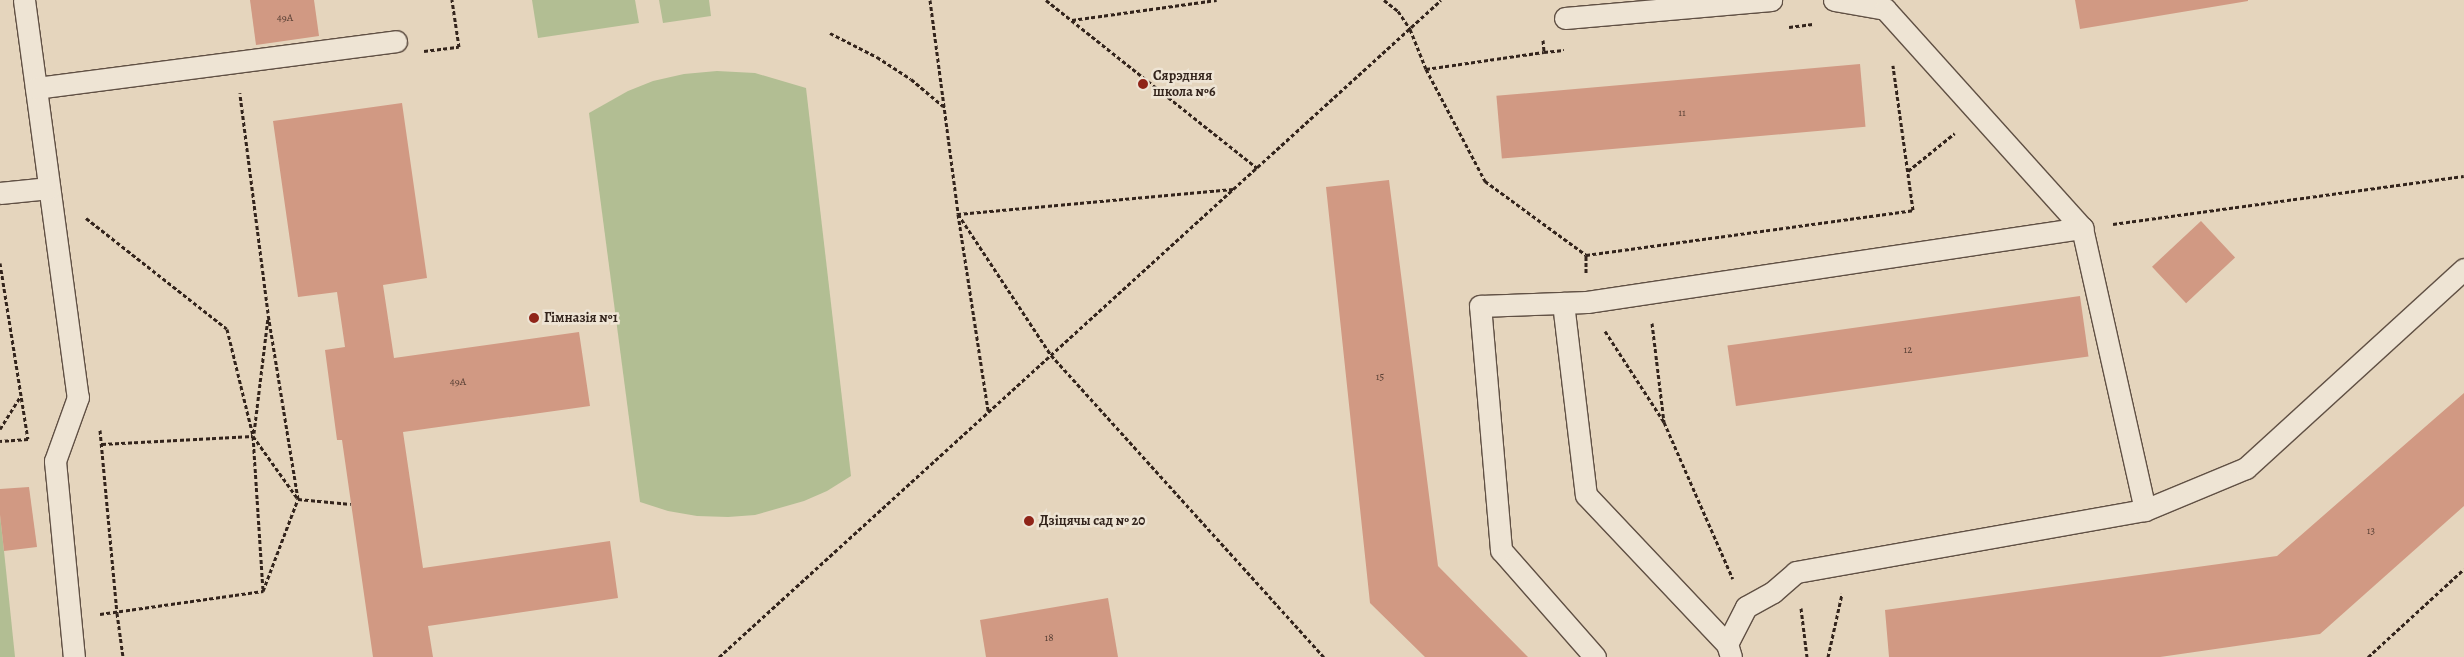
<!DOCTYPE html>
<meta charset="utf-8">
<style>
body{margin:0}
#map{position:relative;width:2464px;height:657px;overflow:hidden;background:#e5d5bd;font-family:Alegreya,serif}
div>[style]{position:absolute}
.green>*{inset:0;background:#b2be93}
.building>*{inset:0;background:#d19983;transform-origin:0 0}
.path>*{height:3px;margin-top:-1.5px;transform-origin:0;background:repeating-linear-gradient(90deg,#33241c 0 4px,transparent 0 6.5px)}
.roads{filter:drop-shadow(1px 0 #605044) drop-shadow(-1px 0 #605044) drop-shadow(0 1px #605044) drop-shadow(0 -1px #605044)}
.service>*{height:21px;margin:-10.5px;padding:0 10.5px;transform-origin:10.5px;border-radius:10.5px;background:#eee4d4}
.dots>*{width:14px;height:14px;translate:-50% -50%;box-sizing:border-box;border:2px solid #eee4d4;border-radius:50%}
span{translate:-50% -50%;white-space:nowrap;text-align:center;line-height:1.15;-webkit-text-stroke:5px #eee4d4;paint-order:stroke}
.number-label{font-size:11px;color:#5a4136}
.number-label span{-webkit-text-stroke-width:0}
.poi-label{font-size:14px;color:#33241c;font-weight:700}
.left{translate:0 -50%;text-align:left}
</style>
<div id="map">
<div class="green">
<i style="clip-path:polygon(532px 0,635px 0,639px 23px,538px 38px)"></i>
<i style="clip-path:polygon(659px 0,709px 0,711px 16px,663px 23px)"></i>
<i style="clip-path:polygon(717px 71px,755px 73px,806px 88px,851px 476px,827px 491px,804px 501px,755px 515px,728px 517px,697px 516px,668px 511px,640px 502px,589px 113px,628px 91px,653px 81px,684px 74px)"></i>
<i style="clip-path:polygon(0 515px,4px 551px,15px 657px,0 657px)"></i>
</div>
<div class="building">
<i style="clip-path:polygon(250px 0,314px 0,319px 36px,256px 45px)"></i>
<i style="clip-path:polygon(2075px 0,2248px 0,2248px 1px,2080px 29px)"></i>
<i style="left:1860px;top:64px;width:63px;height:365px;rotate:85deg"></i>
<i style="clip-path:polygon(402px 103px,427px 278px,383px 285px,394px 358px,579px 332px,590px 406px,403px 432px,423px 568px,610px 541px,618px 598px,428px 626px,433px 657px,373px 657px,342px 440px,337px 440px,325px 350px,345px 347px,337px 292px,298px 297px,273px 121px)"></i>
<i style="clip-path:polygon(1389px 180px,1438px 566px,1528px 657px,1425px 657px,1370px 603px,1326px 187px)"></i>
<i style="left:2201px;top:221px;width:50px;height:67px;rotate:47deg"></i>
<i style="left:2080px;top:296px;width:61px;height:356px;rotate:82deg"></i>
<i style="clip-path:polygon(2464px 393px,2464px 506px,2320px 634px,2160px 657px,1889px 657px,1885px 610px,2277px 556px)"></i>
<i style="clip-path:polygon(29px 487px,37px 547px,4px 551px,0 515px,0 489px)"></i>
<i style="clip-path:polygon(1108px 598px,1118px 657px,986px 657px,980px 620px)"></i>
</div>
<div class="path">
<i style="left:930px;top:0;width:216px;rotate:82.5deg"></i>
<i style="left:958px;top:214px;width:199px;rotate:81.3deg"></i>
<i style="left:1046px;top:0;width:270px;rotate:38.5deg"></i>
<i style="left:1384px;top:0;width:18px;rotate:38deg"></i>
<i style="left:1398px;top:11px;width:22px;rotate:56deg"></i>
<i style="left:1410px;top:29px;width:43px;rotate:68.2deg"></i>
<i style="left:1426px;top:69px;width:119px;rotate:-8.2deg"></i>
<i style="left:1072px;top:20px;width:146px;rotate:-7.9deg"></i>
<i style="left:1789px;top:27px;width:26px;rotate:-7deg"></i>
<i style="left:830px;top:33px;width:53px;rotate:27.1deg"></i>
<i style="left:877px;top:57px;width:40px;rotate:32.9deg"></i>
<i style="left:911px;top:79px;width:42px;rotate:40.2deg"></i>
<i style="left:1543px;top:40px;width:12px;rotate:85deg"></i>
<i style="left:1544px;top:52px;width:20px;rotate:-6deg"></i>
<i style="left:424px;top:51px;width:35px;rotate:-7deg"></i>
<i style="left:459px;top:47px;width:48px;rotate:-98.5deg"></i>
<i style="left:1426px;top:69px;width:127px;rotate:62.2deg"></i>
<i style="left:1485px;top:181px;width:125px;rotate:36.2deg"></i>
<i style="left:1908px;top:171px;width:60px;rotate:-39deg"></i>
<i style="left:1233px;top:189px;width:276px;rotate:174.8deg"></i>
<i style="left:958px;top:214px;width:169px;rotate:56.6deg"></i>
<i style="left:1051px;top:355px;width:407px;rotate:47.9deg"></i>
<i style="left:86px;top:218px;width:179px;rotate:38.2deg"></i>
<i style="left:227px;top:329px;width:110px;rotate:76.3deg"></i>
<i style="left:253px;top:436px;width:77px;rotate:54.5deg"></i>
<i style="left:298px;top:499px;width:53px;rotate:5.4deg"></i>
<i style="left:2113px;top:224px;width:354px;rotate:-7.8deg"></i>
<i style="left:0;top:263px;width:178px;rotate:81deg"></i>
<i style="left:28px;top:439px;width:28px;rotate:176deg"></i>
<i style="left:1586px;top:273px;width:18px;rotate:-90deg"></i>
<i style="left:1586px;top:255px;width:330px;rotate:-7.8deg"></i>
<i style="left:1913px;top:210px;width:146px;rotate:-97.9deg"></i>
<i style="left:1652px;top:323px;width:100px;rotate:83.1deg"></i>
<i style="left:1664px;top:422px;width:171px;rotate:66.3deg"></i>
<i style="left:1605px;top:331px;width:108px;rotate:57deg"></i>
<i style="left:0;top:429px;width:39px;rotate:-58deg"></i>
<i style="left:100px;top:430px;width:184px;rotate:84.7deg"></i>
<i style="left:117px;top:613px;width:44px;rotate:82.2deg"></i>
<i style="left:254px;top:433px;width:116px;rotate:-83.1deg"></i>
<i style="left:102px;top:444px;width:151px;rotate:-3deg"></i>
<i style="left:253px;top:436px;width:153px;rotate:86.3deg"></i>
<i style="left:1801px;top:608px;width:49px;rotate:83deg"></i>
<i style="left:100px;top:614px;width:165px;rotate:-8deg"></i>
<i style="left:263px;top:591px;width:98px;rotate:-69.2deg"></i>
<i style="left:298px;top:499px;width:188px;rotate:-99.2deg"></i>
<i style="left:268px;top:313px;width:222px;rotate:-97.3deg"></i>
<i style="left:719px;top:657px;width:976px;rotate:-42.3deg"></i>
<i style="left:1828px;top:657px;width:65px;rotate:-77.5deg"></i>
<i style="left:2368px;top:657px;width:130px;rotate:-42.5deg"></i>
</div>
<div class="roads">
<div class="service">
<i style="left:24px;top:0;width:401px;rotate:82.3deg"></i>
<i style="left:78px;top:397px;width:68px;rotate:109.8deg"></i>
<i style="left:55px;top:461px;width:197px;rotate:84.5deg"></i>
<i style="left:1834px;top:0;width:52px;rotate:10deg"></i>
<i style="left:1885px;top:9px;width:295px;rotate:48deg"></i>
<i style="left:2082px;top:228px;width:289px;rotate:77.4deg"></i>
<i style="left:1565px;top:18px;width:207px;rotate:-5deg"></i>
<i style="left:36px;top:88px;width:363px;rotate:-7.4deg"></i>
<i style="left:0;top:193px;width:49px;rotate:-5.8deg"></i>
<i style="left:1563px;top:303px;width:193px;rotate:83.2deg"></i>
<i style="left:1586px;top:495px;width:205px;rotate:46.6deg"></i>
<i style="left:1595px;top:657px;width:142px;rotate:-131.3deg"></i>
<i style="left:1501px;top:550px;width:245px;rotate:-94.9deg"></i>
<i style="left:1480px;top:306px;width:107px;rotate:-2.1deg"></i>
<i style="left:1587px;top:302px;width:501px;rotate:-8.5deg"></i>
<i style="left:1731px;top:657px;width:14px;rotate:-107deg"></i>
<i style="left:1727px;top:644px;width:42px;rotate:-62.8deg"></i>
<i style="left:1746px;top:607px;width:31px;rotate:-29deg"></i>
<i style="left:1773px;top:592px;width:30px;rotate:-41deg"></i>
<i style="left:1796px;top:572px;width:354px;rotate:-10.1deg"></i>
<i style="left:2145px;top:510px;width:109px;rotate:-22.6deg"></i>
<i style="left:2246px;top:468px;width:295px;rotate:-42.4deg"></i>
</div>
</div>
<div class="dots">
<i style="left:1143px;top:84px;background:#8f2418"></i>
<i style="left:534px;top:318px;background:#8f2418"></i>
<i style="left:1029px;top:521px;background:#8f2418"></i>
</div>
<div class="number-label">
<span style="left:285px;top:18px">49А</span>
<span style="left:1682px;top:113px">11</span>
<span style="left:1908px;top:350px">12</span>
<span style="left:1380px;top:377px">15</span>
<span style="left:458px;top:382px">49А</span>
<span style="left:2371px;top:531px">13</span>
<span style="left:1049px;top:638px">18</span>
</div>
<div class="poi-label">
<span class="left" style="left:1153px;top:84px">Сярэдняя<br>школа №6</span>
<span class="left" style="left:544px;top:318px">Гімназія №1</span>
<span class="left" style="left:1039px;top:521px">Дзіцячы сад № 20</span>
</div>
</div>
